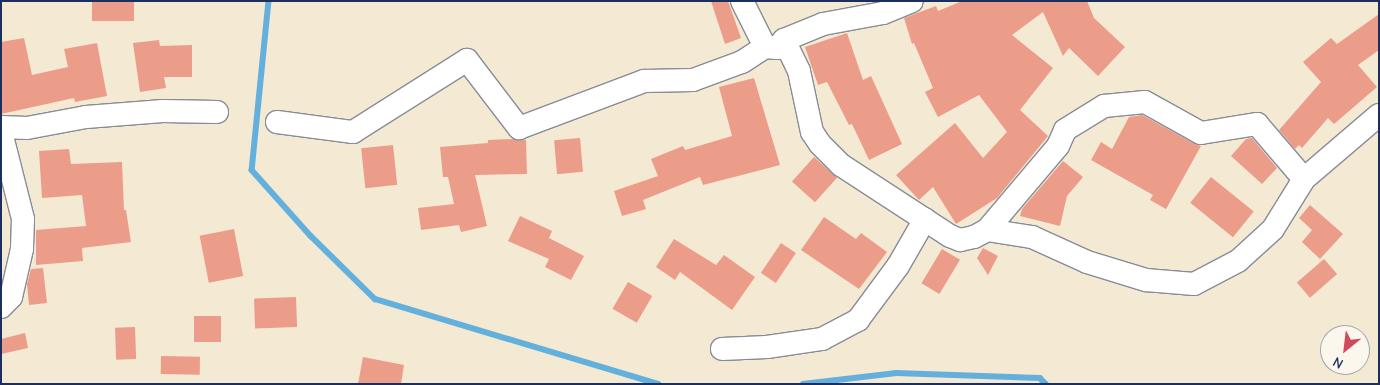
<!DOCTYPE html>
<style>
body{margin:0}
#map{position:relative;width:1380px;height:385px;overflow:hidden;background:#f4e9d2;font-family:"Comic Neue",sans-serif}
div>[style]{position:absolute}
.stream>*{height:5.5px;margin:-2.75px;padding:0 2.75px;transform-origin:2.75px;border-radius:2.75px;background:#64b0dd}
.building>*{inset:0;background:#ec9d89;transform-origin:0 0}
.roads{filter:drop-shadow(1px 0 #888c98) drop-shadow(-1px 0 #888c98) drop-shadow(0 1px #888c98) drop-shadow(0 -1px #888c98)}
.minor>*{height:22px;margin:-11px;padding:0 11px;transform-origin:11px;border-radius:11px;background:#fff}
span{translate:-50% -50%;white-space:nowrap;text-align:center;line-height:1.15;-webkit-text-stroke:5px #fbf7ec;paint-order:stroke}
.frame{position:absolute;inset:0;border:2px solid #1b2f5e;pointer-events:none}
.north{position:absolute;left:1320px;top:325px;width:50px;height:50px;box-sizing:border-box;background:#fbf7ec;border:1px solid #a1a7b3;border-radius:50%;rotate:209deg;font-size:14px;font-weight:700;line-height:20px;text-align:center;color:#1b2f5e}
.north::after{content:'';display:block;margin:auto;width:18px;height:22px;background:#d1495b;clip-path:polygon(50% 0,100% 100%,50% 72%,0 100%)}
</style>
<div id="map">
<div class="stream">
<i style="left:269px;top:1px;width:170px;rotate:95.7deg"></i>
<i style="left:252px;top:170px;width:89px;rotate:48.2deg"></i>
<i style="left:311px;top:236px;width:90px;rotate:44.5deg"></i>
<i style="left:375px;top:299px;width:296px;rotate:16.7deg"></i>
<i style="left:803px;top:384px;width:94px;rotate:-6.7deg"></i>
<i style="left:896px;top:373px;width:144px;rotate:2deg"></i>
<i style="left:1040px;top:378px;width:8px;rotate:45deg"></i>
</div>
<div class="building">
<i style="left:92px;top:1px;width:42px;height:20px"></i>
<i style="clip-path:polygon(711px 1px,728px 1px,741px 38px,725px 44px)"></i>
<i style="clip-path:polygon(962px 1px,1087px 1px,1094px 18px,1125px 47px,1098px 76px,1069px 48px,1063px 56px,1043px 12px,1012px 35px,1053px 68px,1020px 110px,1048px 136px,997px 198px,956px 224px,933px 187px,919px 200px,896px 175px,955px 123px,983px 158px,1007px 132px,979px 95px,938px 117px,925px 92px,933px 88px,914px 43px,912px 44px,904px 18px,936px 6px,938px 11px)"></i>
<i style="clip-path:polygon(1379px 14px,1379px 50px,1358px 65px,1377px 87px,1334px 124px,1328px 118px,1302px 148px,1299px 145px,1295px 149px,1279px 130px,1321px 82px,1303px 62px,1331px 38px,1337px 44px)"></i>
<i style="clip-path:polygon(847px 33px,863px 80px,871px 76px,902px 144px,869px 160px,852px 124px,849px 125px,827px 82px,818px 85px,805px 47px)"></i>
<i style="clip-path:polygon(24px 38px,32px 75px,68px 67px,64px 49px,97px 43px,107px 96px,75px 102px,74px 98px,1px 114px,1px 42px)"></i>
<i style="clip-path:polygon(159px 40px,160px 46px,192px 45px,192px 77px,164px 77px,166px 88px,140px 92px,133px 43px)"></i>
<i style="clip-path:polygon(754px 78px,780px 165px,703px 185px,700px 177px,643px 200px,646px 209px,622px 216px,614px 191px,658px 176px,651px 159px,683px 146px,685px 150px,732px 136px,719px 87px)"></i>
<i style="clip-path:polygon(1142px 115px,1195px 144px,1201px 146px,1166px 209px,1150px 200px,1153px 195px,1091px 160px,1101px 142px,1112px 149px,1129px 117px)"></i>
<i style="left:580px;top:138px;width:34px;height:26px;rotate:85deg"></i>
<i style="clip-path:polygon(1252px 138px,1277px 168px,1262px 184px,1231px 156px,1246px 139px)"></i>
<i style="clip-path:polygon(513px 139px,526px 140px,527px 174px,475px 175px,487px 226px,461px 232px,459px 225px,421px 230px,418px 208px,454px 204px,448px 177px,443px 177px,440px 147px,488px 143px,488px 140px)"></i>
<i style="left:393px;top:145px;width:40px;height:32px;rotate:84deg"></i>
<i style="clip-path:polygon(69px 149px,71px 164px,122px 162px,124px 210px,126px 210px,131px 242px,82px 248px,83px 261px,36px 265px,36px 230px,86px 226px,82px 195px,42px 198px,39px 151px)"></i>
<i style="left:814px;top:157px;width:31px;height:33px;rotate:42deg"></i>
<i style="clip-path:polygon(1063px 161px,1083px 177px,1067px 196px,1060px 226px,1020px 216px,1022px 209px)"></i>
<i style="left:1211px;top:177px;width:55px;height:33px;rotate:39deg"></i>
<i style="clip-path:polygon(1310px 205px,1343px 234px,1320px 259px,1302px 242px,1312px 230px,1299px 218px)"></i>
<i style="clip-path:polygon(520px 216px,552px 231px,549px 238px,584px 256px,571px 280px,545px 267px,549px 259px,508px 241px)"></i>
<i style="clip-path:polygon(824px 217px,856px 239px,861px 233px,887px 252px,859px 289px,801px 250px)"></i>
<i style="left:234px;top:229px;width:48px;height:35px;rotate:79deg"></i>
<i style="clip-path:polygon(674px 239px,716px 265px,724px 255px,755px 277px,732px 310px,680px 272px,675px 280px,656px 267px)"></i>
<i style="left:781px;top:243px;width:18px;height:36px;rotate:34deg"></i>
<i style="clip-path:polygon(983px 248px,998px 256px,988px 275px,977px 258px)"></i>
<i style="left:942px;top:249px;width:21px;height:40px;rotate:31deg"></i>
<i style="left:1324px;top:259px;width:20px;height:36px;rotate:49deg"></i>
<i style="clip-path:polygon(43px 268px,47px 303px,29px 305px,27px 284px,31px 269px)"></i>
<i style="left:628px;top:282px;width:28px;height:31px;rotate:30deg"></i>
<i style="left:296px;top:297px;width:30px;height:42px;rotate:88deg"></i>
<i style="left:194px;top:316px;width:27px;height:26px"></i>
<i style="left:135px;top:327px;width:32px;height:20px;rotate:88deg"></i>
<i style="clip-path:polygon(25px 333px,28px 348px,1px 354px,1px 339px)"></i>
<i style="left:161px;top:356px;width:39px;height:18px;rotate:1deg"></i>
<i style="clip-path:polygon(363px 357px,404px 365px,401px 384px,358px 384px)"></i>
</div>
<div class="roads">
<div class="minor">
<i style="left:742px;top:1px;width:51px;rotate:63.4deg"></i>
<i style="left:765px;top:47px;width:12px;rotate:5deg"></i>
<i style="left:777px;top:48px;width:11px;rotate:-49deg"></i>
<i style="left:784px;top:40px;width:34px;rotate:64deg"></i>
<i style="left:799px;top:71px;width:62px;rotate:78deg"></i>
<i style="left:812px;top:132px;width:14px;rotate:56deg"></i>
<i style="left:820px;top:144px;width:30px;rotate:45deg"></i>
<i style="left:841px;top:165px;width:130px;rotate:33.1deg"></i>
<i style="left:950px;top:236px;width:11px;rotate:22deg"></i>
<i style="left:960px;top:240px;width:14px;rotate:-12deg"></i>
<i style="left:974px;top:237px;width:15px;rotate:-28deg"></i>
<i style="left:987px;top:230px;width:110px;rotate:-49.8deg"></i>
<i style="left:1058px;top:146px;width:17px;rotate:-66deg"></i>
<i style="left:1065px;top:130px;width:46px;rotate:-31.6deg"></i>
<i style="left:1104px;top:106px;width:41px;rotate:-5.6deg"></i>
<i style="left:1145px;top:102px;width:64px;rotate:29deg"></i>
<i style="left:1201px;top:133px;width:57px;rotate:-9.1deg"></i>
<i style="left:1257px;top:124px;width:72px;rotate:49.5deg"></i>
<i style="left:1304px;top:179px;width:99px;rotate:-40.5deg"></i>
<i style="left:784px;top:40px;width:42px;rotate:-22.3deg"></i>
<i style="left:823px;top:24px;width:61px;rotate:-10.4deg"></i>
<i style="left:883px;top:13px;width:31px;rotate:-22deg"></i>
<i style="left:277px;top:122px;width:77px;rotate:7.5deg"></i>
<i style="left:353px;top:132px;width:135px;rotate:-32.3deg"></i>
<i style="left:467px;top:60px;width:86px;rotate:52.6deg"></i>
<i style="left:519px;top:128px;width:134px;rotate:-20.6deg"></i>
<i style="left:644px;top:81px;width:49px;rotate:-1.2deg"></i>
<i style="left:693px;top:80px;width:52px;rotate:-20.2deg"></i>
<i style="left:742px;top:62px;width:27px;rotate:-33deg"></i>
<i style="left:1px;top:127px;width:26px;rotate:2deg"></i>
<i style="left:27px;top:128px;width:60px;rotate:-10.6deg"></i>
<i style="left:86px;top:117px;width:77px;rotate:-4.5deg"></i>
<i style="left:163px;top:111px;width:54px;rotate:1.1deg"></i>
<i style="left:1px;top:132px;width:90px;rotate:75.8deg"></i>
<i style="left:23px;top:219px;width:30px;rotate:92deg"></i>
<i style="left:22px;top:249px;width:49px;rotate:102.9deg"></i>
<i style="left:11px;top:297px;width:14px;rotate:135deg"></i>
<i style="left:987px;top:230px;width:46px;rotate:8.8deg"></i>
<i style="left:1032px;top:237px;width:60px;rotate:24.4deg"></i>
<i style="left:1087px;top:262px;width:62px;rotate:17deg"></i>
<i style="left:1146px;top:280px;width:48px;rotate:4.8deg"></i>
<i style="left:1194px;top:284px;width:50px;rotate:-27.6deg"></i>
<i style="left:1238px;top:261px;width:47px;rotate:-42.4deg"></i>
<i style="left:1273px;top:229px;width:59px;rotate:-58.2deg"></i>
<i style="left:722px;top:349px;width:45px;rotate:-2.5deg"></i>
<i style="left:767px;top:347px;width:56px;rotate:-8.3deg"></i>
<i style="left:822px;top:339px;width:41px;rotate:-27.8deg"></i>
<i style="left:858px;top:320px;width:67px;rotate:-53.5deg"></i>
<i style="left:898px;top:266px;width:54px;rotate:-60.1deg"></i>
</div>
</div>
<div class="frame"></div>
<div class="north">N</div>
</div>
